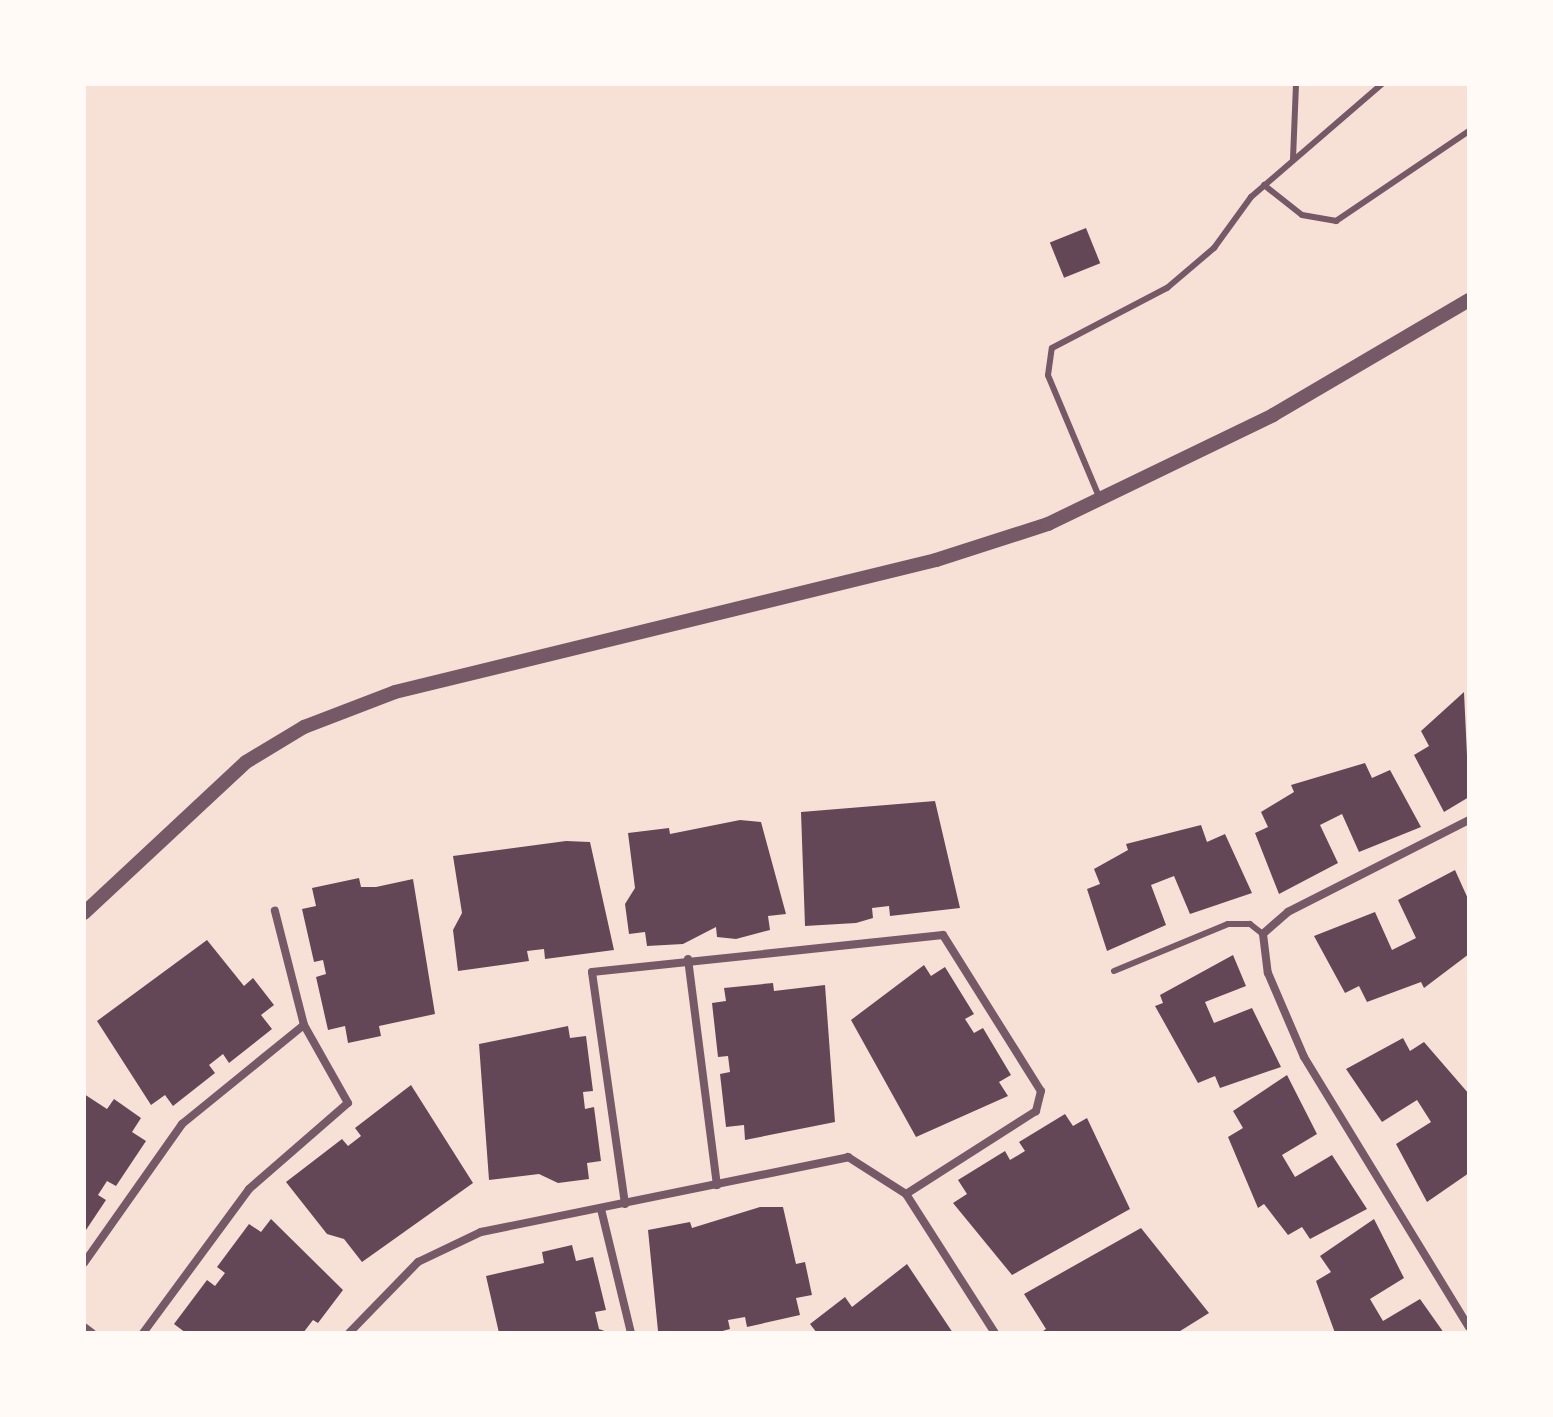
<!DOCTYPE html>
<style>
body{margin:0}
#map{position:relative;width:1553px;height:1417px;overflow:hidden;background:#f7e1d7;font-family:Georgia,serif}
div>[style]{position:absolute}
.building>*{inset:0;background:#644757;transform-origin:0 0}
.service>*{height:6px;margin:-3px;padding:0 3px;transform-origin:3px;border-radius:3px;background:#755966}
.minor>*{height:8px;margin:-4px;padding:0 4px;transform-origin:4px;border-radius:4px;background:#755966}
.tertiary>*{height:14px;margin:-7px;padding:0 7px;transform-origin:7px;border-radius:7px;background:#755966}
span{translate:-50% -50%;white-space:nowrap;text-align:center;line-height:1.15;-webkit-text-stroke:6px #fffaf5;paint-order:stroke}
.frame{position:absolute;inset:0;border:86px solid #fffaf5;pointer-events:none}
</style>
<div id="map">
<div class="building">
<i style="left:1086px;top:228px;width:38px;height:39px;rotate:68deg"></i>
<i style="clip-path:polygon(1464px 692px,1469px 797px,1444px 812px,1414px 755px,1429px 746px,1421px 731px)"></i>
<i style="clip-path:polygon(1365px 763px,1372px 778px,1390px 770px,1421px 827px,1359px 852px,1342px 814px,1320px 825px,1338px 863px,1279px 894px,1255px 833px,1268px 827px,1261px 812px,1294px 792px,1291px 785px)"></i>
<i style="clip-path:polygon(935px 801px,960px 908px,890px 916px,889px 906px,872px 908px,873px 918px,856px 923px,805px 926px,801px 812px)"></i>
<i style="clip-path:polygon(740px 820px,761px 822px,786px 914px,768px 916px,770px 930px,736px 939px,717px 937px,716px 927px,683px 944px,647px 946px,645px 932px,629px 934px,625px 904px,635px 888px,628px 833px,669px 828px,670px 834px)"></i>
<i style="clip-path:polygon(1201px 825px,1207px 842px,1225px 834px,1252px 893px,1190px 914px,1174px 876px,1151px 885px,1166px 925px,1107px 951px,1087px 889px,1100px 884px,1094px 869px,1128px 850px,1126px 844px)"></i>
<i style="clip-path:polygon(566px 841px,590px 842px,614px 950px,545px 959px,544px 949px,527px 951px,529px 961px,458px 971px,453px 930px,462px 913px,453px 856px)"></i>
<i style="clip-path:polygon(1455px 870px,1469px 901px,1469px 954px,1424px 988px,1421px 982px,1367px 1002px,1359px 986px,1345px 993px,1314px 936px,1375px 912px,1392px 950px,1416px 938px,1398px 900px)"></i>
<i style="clip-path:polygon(359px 878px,361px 887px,376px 887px,413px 879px,435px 1014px,379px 1026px,381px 1036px,348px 1043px,345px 1026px,328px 1030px,316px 977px,326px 974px,323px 960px,314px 962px,302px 909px,316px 906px,312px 888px)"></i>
<i style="clip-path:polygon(207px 940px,244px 986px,253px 978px,274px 1005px,261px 1015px,272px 1029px,229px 1063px,223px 1054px,209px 1065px,215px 1073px,173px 1106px,165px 1095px,151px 1105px,97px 1021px)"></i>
<i style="clip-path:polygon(1233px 955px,1246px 986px,1205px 1002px,1214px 1023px,1252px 1008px,1281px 1067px,1220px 1088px,1215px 1076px,1198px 1083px,1155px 1006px,1163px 1003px,1160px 995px)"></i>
<i style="clip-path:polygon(924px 965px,931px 976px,945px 967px,974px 1014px,965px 1019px,974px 1033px,983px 1028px,1011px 1075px,999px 1082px,1008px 1096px,916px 1137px,851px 1020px)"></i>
<i style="clip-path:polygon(773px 983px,774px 991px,825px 985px,835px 1122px,745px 1140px,744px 1125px,726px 1127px,720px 1074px,730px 1072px,728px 1056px,718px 1057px,712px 1003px,726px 1001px,724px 988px)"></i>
<i style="clip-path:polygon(568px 1026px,570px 1038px,586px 1036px,593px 1091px,583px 1092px,585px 1109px,594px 1107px,601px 1161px,587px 1163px,589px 1179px,558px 1183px,539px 1174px,489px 1180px,479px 1044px)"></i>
<i style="clip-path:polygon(1403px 1038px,1410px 1051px,1424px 1042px,1469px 1094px,1469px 1173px,1427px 1202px,1396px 1144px,1431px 1122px,1417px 1100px,1382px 1122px,1346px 1069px)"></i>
<i style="clip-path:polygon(1287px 1075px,1317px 1134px,1282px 1155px,1295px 1177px,1332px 1155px,1367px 1209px,1310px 1239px,1302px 1227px,1288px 1235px,1264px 1204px,1258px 1208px,1228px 1137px,1243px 1128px,1233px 1111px)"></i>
<i style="clip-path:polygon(411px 1085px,473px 1183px,362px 1262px,344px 1239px,327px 1234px,286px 1182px,342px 1139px,348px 1146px,361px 1136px,355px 1128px)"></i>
<i style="clip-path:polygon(84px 1094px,107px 1109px,114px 1099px,141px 1118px,132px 1132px,146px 1141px,116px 1186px,107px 1181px,98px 1195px,106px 1200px,84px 1233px)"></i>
<i style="clip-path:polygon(1065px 1114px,1073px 1126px,1087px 1118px,1130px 1209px,1012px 1275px,953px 1203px,967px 1194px,958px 1180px,1005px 1151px,1010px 1160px,1025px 1151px,1019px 1142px)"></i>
<i style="clip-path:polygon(760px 1207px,783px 1207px,796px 1264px,805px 1262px,812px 1295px,796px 1298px,800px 1315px,747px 1327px,745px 1317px,728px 1320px,730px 1329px,715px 1333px,658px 1331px,648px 1230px,690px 1222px,692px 1228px)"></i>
<i style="clip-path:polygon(271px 1219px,343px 1290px,318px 1323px,313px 1320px,303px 1333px,186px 1333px,174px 1324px,207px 1280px,215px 1286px,225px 1273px,217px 1267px,249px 1224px,261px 1232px)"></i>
<i style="clip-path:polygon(1374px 1219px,1404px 1278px,1370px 1299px,1383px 1321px,1420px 1299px,1444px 1333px,1335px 1333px,1316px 1281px,1331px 1272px,1320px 1256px)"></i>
<i style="clip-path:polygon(1141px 1228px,1209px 1313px,1177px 1333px,1040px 1333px,1046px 1329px,1024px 1294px)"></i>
<i style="clip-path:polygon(572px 1245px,576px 1261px,593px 1257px,606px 1310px,595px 1312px,599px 1329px,610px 1333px,499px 1333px,486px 1276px,544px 1263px,542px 1252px)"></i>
<i style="clip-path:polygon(907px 1264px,953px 1333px,817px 1333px,810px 1324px,845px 1297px,852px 1307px)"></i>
</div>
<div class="service">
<i style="left:1293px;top:159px;width:75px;rotate:-87.7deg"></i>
<i style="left:1264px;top:185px;width:48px;rotate:38.3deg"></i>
<i style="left:1302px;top:215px;width:35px;rotate:10deg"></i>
<i style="left:1336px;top:221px;width:161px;rotate:-34.1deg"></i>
<i style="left:1100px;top:499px;width:134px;rotate:-112.8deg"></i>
<i style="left:1048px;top:375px;width:27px;rotate:-82deg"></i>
<i style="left:1052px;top:348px;width:130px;rotate:-27.6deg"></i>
<i style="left:1167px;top:288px;width:62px;rotate:-40.4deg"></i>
<i style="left:1214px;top:248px;width:63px;rotate:-54deg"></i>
<i style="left:1251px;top:197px;width:173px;rotate:-40.8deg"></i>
<i style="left:1114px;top:971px;width:123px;rotate:-22.4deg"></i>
<i style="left:1228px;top:924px;width:22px"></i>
<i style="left:1250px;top:924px;width:16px;rotate:38deg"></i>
</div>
<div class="minor">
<i style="left:1469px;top:820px;width:203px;rotate:153.1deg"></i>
<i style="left:1288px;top:912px;width:33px;rotate:139deg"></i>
<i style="left:1263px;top:934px;width:39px;rotate:83deg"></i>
<i style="left:1268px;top:973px;width:91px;rotate:66.8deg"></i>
<i style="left:1304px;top:1057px;width:316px;rotate:58.6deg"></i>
<i style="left:688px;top:959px;width:228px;rotate:82.7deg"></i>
<i style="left:625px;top:1204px;width:234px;rotate:-98.1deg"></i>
<i style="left:592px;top:972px;width:353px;rotate:-6deg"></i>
<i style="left:943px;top:935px;width:184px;rotate:57.9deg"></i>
<i style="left:1041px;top:1091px;width:21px;rotate:104deg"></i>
<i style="left:1036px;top:1111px;width:154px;rotate:147.4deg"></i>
<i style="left:601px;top:1209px;width:128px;rotate:76.4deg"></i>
<i style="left:84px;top:1263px;width:170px;rotate:-54.8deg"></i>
<i style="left:182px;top:1124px;width:157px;rotate:-39.1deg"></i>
<i style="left:304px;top:1025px;width:118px;rotate:-104.3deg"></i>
<i style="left:84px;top:1327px;width:10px;rotate:37deg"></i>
<i style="left:143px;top:1333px;width:179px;rotate:-53.6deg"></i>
<i style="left:249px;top:1189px;width:131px;rotate:-41deg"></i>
<i style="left:348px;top:1103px;width:90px;rotate:-119.4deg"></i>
<i style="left:349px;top:1333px;width:99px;rotate:-45.8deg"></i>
<i style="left:418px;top:1262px;width:70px;rotate:-25.5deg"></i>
<i style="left:481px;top:1232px;width:375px;rotate:-11.5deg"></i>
<i style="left:848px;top:1157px;width:69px;rotate:32.5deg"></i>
<i style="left:906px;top:1194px;width:165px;rotate:57.4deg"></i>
</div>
<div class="tertiary">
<i style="left:84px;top:913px;width:221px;rotate:-43deg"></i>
<i style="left:246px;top:762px;width:68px;rotate:-31.1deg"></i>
<i style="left:304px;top:727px;width:97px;rotate:-21deg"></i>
<i style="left:395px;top:692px;width:557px;rotate:-13.71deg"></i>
<i style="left:936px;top:560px;width:118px;rotate:-17.8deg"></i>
<i style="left:1048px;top:524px;width:250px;rotate:-25.8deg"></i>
<i style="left:1273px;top:415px;width:227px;rotate:-30.4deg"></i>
</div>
<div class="frame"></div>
</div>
